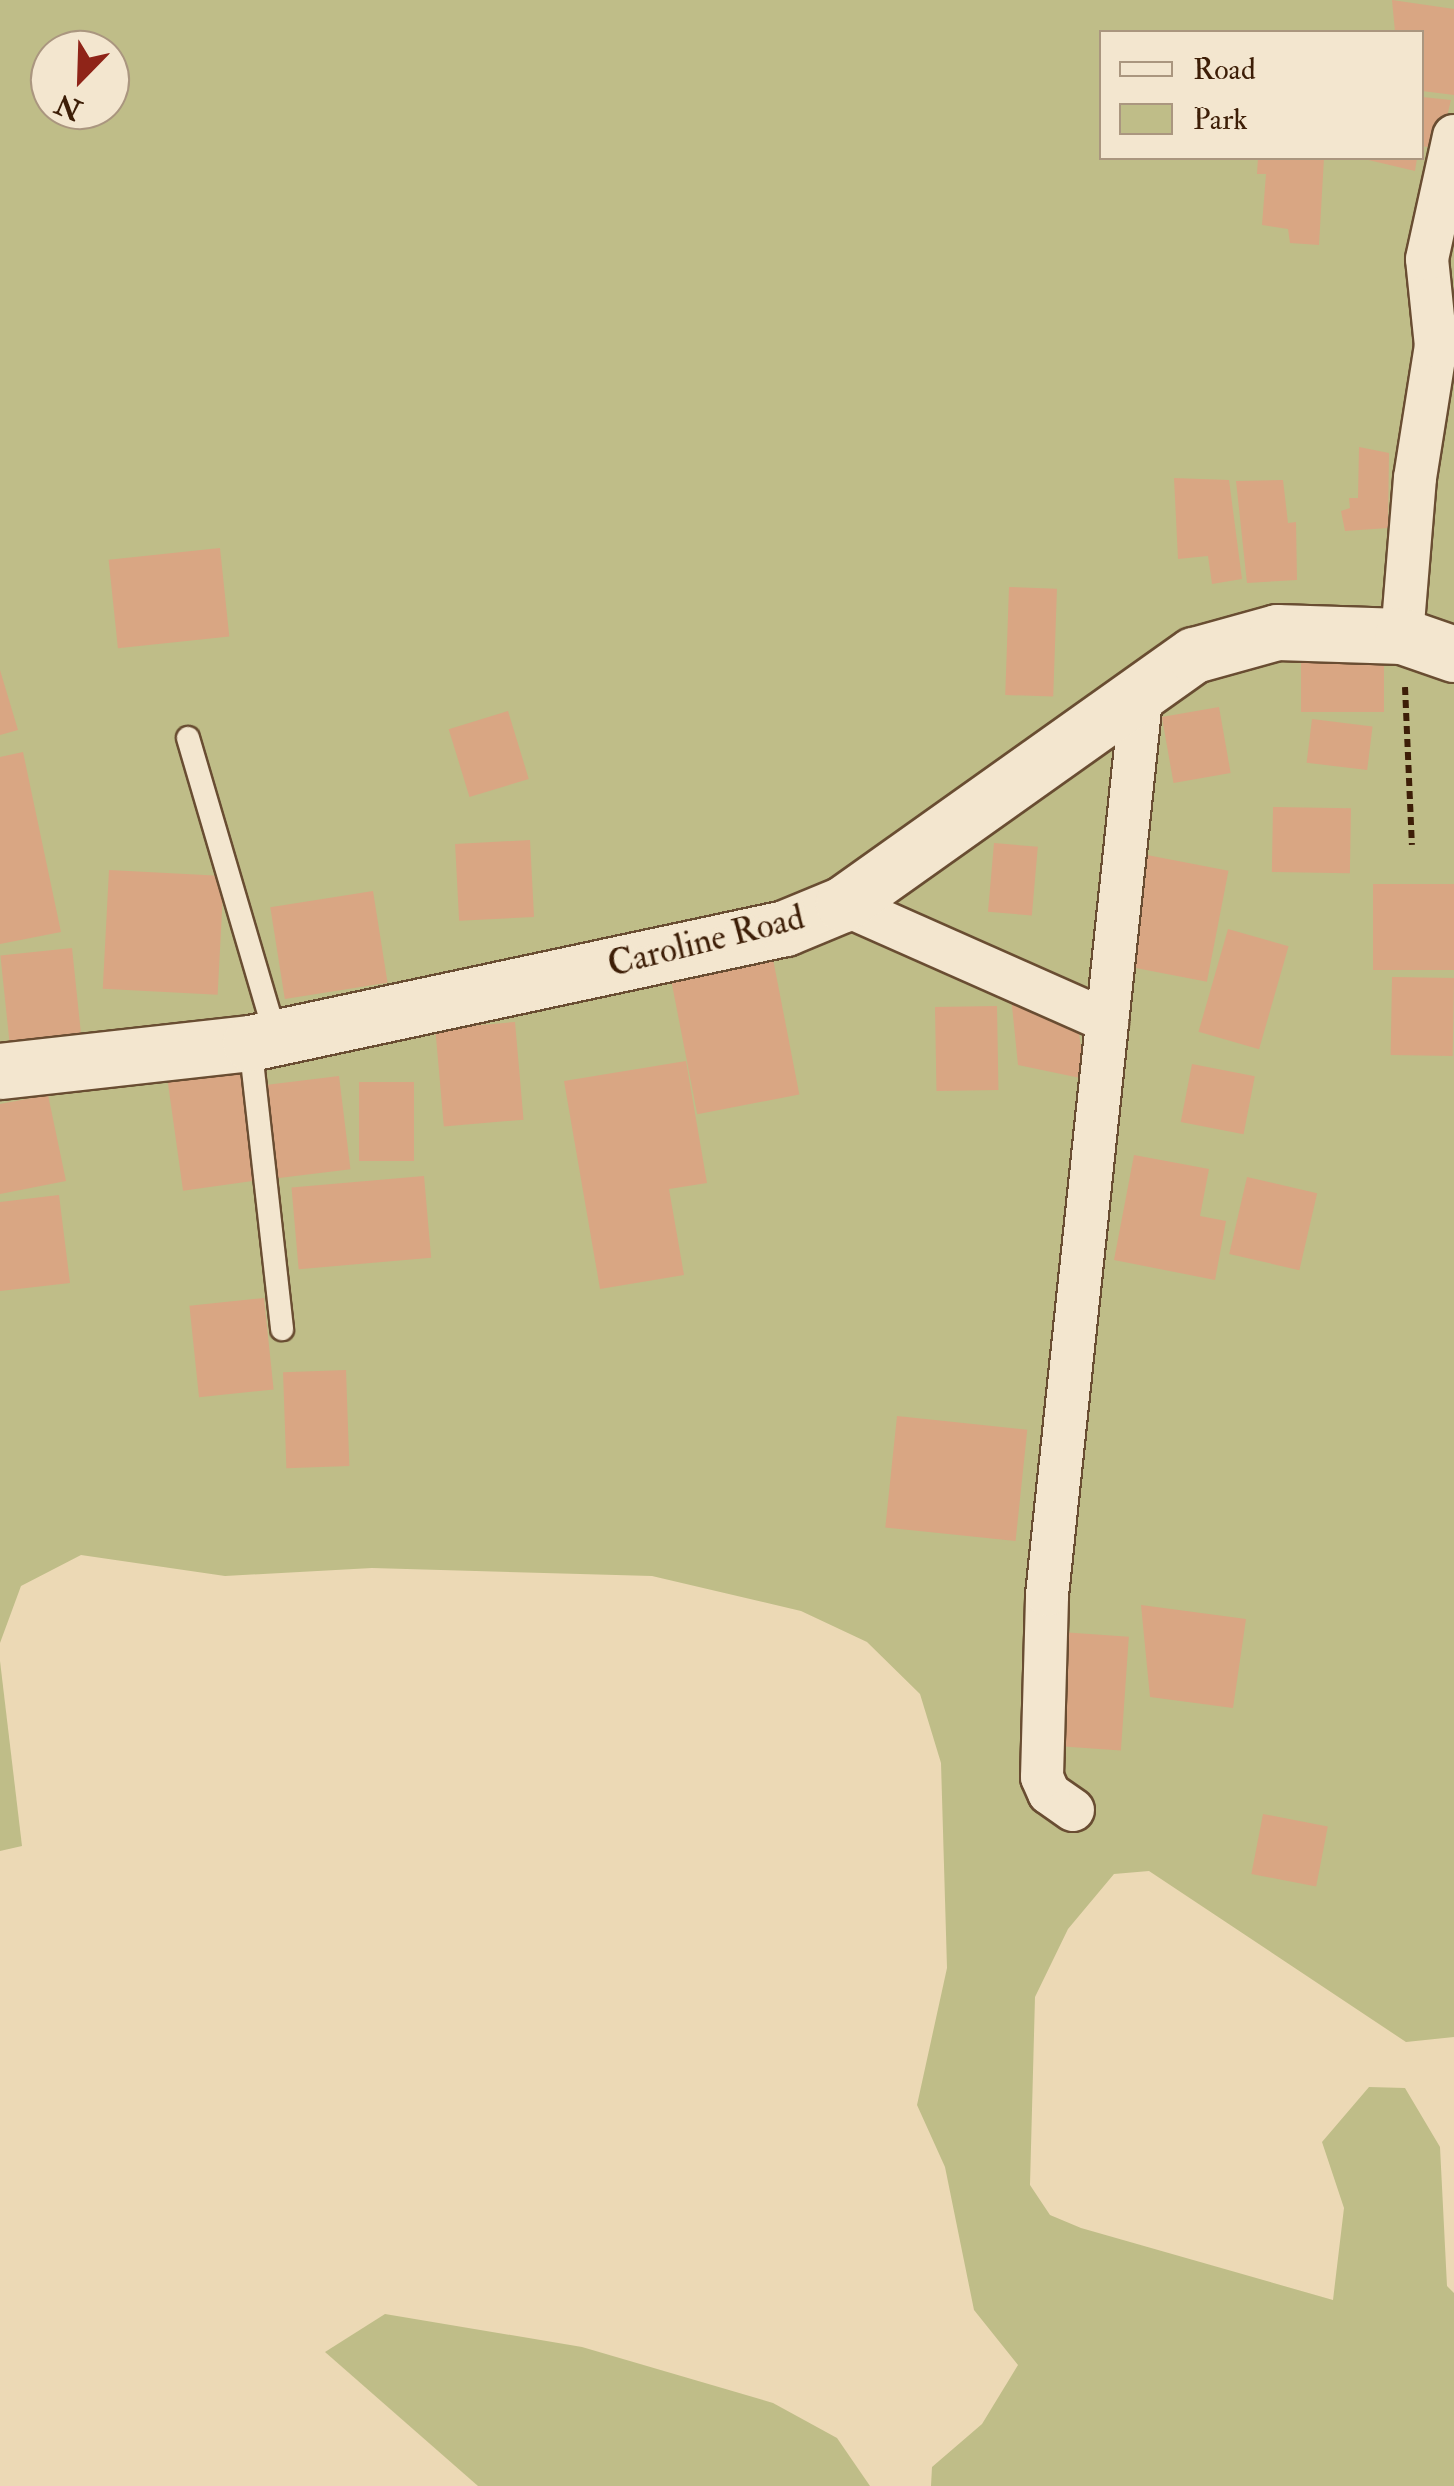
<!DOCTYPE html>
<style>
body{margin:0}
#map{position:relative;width:1454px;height:2486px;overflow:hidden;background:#ecd9b5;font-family:"IM FELL Double Pica",serif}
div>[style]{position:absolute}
.green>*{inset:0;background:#bfbd88}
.building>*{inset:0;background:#d9a683;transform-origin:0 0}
.path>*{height:6px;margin-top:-3px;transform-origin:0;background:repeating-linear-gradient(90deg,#3d1e07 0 8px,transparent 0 13px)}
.roads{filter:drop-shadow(2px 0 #694d32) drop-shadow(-2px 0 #694d32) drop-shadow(0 2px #694d32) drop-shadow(0 -2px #694d32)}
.lane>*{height:22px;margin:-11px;padding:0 11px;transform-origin:11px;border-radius:11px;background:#f3e6cf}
.street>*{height:42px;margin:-21px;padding:0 21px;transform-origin:21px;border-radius:21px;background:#f3e6cf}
.secondary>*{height:55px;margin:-27.5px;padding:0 27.5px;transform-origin:27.5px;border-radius:27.5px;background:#f3e6cf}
span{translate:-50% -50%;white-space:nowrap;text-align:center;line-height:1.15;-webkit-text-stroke:10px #f3e6cf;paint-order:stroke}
.street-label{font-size:35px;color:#3d1e07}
.legend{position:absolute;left:1099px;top:30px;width:325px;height:130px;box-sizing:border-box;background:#f3e6cf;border:2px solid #aa967f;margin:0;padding:12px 18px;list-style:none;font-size:30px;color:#3d1e07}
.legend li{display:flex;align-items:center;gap:20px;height:50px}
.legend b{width:50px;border:2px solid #aa967f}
.north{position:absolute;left:30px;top:30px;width:100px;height:100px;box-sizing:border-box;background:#f3e6cf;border:2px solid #aa967f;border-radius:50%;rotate:203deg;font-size:28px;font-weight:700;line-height:40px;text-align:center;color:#3d1e07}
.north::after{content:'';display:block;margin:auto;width:35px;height:45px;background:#8f2418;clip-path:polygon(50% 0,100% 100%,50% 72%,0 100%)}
</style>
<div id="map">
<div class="green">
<i style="clip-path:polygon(evenodd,0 0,1454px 0,1454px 2037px,1406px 2042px,1149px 1871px,1114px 1874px,1068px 1929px,1035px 1997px,1030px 2185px,1050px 2215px,1081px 2228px,1333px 2300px,1344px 2208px,1322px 2142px,1369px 2087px,1405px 2088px,1440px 2147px,1447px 2286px,1454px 2293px,1454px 2486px,931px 2486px,932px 2467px,982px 2424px,1018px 2365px,974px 2310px,945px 2167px,917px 2105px,947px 1968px,941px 1763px,920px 1694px,867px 1642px,801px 1611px,652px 1576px,372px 1568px,225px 1576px,81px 1555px,21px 1586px,0 1643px,0 0,1102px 32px,1422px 32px,1422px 158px,1102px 158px,1102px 32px,0 0,50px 50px,110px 50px,110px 110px,50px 110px,50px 50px)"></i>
<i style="clip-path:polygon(0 1661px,22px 1846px,0 1851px)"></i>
<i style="clip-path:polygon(385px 2314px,582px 2347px,773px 2403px,837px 2438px,870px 2486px,478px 2486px,325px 2352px)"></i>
</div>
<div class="building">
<i style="clip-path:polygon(1392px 0,1454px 9px,1454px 95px,1422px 91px,1422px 32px,1395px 32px)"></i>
<i style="clip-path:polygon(1422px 97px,1451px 100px,1439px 149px,1422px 146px)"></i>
<i style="clip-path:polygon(1258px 158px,1324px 158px,1319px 245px,1290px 243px,1288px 229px,1262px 225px,1266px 174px,1257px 174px)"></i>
<i style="clip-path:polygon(1360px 158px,1417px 158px,1415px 171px)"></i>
<i style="clip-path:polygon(1359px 447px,1389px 453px,1388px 528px,1345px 531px,1341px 511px,1350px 508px,1349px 498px,1358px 498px)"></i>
<i style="clip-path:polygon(1174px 478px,1229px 480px,1242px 579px,1212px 584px,1208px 556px,1178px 559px)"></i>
<i style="clip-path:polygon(1283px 480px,1288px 523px,1296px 522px,1297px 580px,1247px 583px,1236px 481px)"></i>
<i style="left:220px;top:548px;width:89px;height:112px;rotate:84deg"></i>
<i style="left:1009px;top:587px;width:48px;height:108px;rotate:2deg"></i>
<i style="left:1301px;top:659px;width:83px;height:53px"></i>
<i style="clip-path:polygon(0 670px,18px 730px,0 735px)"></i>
<i style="left:1219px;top:707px;width:67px;height:58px;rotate:80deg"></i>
<i style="left:508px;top:711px;width:71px;height:62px;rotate:73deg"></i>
<i style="left:1312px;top:719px;width:61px;height:44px;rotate:7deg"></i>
<i style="clip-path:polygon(23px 752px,61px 932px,0 944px,0 757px)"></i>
<i style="left:1273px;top:807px;width:78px;height:65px;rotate:1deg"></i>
<i style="left:530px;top:840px;width:77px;height:75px;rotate:87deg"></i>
<i style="left:994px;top:843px;width:44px;height:69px;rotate:5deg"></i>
<i style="left:1147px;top:855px;width:83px;height:113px;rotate:11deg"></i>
<i style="left:109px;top:870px;width:115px;height:119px;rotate:3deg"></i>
<i style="left:1373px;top:884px;width:81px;height:86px"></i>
<i style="left:373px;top:891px;width:93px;height:104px;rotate:81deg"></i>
<i style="left:1228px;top:929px;width:63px;height:107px;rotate:16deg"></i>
<i style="left:72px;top:948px;width:91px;height:72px;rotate:84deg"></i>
<i style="left:773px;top:959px;width:138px;height:104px;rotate:79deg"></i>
<i style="left:1392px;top:977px;width:62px;height:78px;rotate:1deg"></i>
<i style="clip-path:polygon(1011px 996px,1077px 1017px,1085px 1079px,1018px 1065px)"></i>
<i style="left:997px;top:1006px;width:84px;height:62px;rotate:89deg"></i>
<i style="left:515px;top:1022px;width:98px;height:80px;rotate:85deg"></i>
<i style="clip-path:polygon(686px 1061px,707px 1183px,669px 1189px,684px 1275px,600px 1289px,564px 1081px)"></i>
<i style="left:1192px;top:1064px;width:64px;height:59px;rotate:11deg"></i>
<i style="left:245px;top:1071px;width:110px;height:78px;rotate:82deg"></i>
<i style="left:339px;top:1076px;width:94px;height:76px;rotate:83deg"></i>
<i style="left:359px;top:1082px;width:55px;height:79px"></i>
<i style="clip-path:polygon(48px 1095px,66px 1181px,0 1194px,0 1104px)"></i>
<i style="clip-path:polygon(1134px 1155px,1209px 1169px,1200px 1216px,1226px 1221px,1215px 1280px,1114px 1260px)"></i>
<i style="left:424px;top:1176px;width:82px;height:133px;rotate:85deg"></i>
<i style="left:1247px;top:1177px;width:72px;height:79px;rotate:13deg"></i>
<i style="clip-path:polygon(59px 1195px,70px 1283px,0 1291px,0 1202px)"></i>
<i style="left:264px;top:1298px;width:92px;height:75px;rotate:84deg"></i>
<i style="left:346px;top:1370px;width:96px;height:63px;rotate:88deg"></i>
<i style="left:897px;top:1416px;width:131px;height:112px;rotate:6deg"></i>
<i style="clip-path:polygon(1141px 1605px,1246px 1619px,1233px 1708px,1150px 1697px)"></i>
<i style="left:1061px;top:1632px;width:68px;height:114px;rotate:4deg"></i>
<i style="left:1263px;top:1814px;width:66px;height:61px;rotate:11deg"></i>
</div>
<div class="path">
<i style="left:1405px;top:687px;width:158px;rotate:87.5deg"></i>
</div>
<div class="roads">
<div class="lane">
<i style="left:188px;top:738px;width:312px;rotate:73.6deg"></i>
<i style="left:250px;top:1043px;width:288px;rotate:83.6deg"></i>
</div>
<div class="street">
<i style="left:1402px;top:636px;width:159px;rotate:-85.3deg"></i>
<i style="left:1415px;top:478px;width:134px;rotate:-81deg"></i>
<i style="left:1436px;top:346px;width:87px;rotate:-95.9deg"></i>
<i style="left:1427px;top:259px;width:126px;rotate:-77.6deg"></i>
<i style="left:843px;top:904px;width:289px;rotate:23.9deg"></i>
<i style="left:1073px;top:1810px;width:29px;rotate:-145deg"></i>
<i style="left:1049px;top:1793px;width:17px;rotate:-114deg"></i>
<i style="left:1042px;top:1777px;width:182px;rotate:-88.4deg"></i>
<i style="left:1047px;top:1595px;width:901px;rotate:-84.01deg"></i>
</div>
<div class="secondary">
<i style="left:0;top:1071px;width:252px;rotate:-6.4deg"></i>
<i style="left:250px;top:1043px;width:547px;rotate:-12.13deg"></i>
<i style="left:785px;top:928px;width:63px;rotate:-22.5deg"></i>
<i style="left:843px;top:904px;width:430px;rotate:-35.4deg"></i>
<i style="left:1194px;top:655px;width:86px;rotate:-15.5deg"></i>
<i style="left:1277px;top:632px;width:125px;rotate:1.8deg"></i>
<i style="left:1402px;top:636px;width:55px;rotate:19.1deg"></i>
</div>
</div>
<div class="street-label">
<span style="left:706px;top:941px;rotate:-14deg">Caroline Road</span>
</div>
<ul class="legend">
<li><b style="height:12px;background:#f3e6cf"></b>Road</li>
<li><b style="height:28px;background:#bfbd88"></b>Park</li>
</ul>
<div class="north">N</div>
</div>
